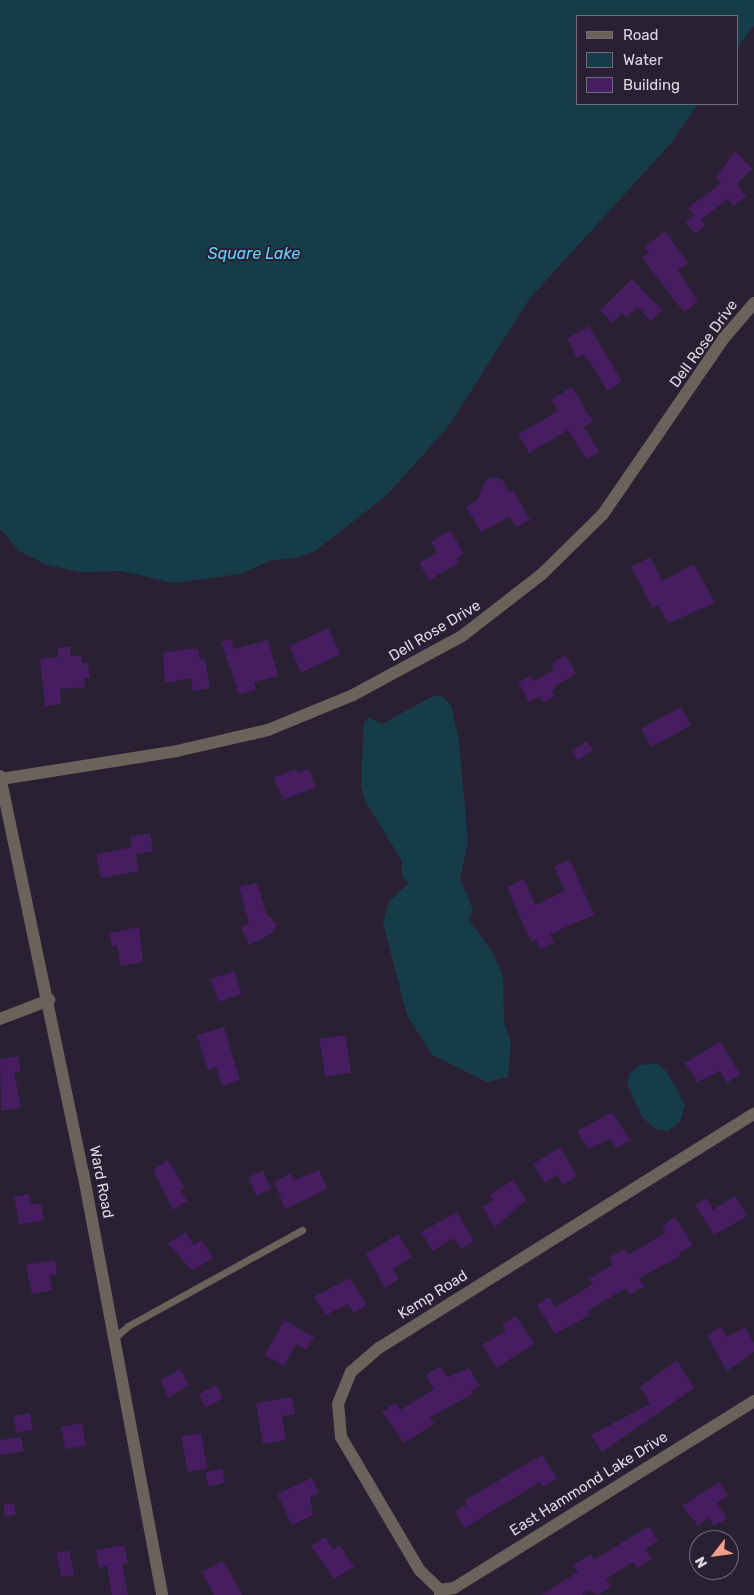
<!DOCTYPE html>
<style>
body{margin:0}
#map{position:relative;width:754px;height:1595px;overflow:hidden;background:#292033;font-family:Rubik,sans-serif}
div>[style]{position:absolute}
.water>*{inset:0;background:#163c48}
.building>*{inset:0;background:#461d61;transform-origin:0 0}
.service>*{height:7px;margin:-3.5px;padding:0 3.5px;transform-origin:3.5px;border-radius:3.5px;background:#6c625c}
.minor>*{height:12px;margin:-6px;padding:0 6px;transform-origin:6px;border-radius:6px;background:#6c625c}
span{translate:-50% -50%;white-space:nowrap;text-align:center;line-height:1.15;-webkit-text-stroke:4px #292033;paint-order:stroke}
.street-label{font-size:15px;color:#ded8e4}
.water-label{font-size:16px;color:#5bd5f9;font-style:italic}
.legend{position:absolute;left:576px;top:15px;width:162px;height:90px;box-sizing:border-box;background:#292033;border:1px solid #716a7a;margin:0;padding:6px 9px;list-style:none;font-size:15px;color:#ded8e4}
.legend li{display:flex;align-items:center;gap:10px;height:25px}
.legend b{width:25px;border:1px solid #716a7a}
.north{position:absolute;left:689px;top:1530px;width:50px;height:50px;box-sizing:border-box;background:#292033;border:1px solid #716a7a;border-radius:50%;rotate:240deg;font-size:14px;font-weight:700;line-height:20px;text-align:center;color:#ded8e4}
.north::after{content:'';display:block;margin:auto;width:18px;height:22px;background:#f49e88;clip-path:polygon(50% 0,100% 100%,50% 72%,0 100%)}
</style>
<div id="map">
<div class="water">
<i style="clip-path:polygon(0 0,754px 0,754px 26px,738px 47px,738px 16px,578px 16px,578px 104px,698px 104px,673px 141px,530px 298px,448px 427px,386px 496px,315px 551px,292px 559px,272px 560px,240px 574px,174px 583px,122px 571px,79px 572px,45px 564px,19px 551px,0 529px)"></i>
<i style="clip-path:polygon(435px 695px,443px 697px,451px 705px,459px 740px,468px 842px,460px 879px,473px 910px,469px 920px,493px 953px,503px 977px,504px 1021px,511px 1043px,508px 1077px,487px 1082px,432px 1055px,407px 1015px,383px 923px,388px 903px,408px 883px,402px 876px,402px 861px,365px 801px,361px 785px,364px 722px,370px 718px,382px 724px)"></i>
<i style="clip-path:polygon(657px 1063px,667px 1072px,685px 1105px,680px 1122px,668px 1131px,655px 1129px,642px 1117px,627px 1084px,630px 1073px,640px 1065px)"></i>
</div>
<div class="building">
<i style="clip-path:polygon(735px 151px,752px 169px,737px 184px,746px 197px,733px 206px,728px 198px,701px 220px,705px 226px,695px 234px,686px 222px,694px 215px,688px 208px,721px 183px,716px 177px)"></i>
<i style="clip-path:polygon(665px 231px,688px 263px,678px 270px,698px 302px,684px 312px,642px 258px,649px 253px,644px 247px)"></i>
<i style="clip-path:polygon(632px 279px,662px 310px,651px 321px,638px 307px,627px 317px,622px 313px,612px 323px,600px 310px)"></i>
<i style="clip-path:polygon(589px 326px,622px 382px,607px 391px,590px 362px,583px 355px,577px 358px,567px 339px)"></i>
<i style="clip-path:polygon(572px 387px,593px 422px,584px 427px,599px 452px,586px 459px,568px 430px,529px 453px,518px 434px,558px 411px,551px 400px)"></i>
<i style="clip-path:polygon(492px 477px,502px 479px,509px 492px,513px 490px,530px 520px,516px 527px,510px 517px,481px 532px,466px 506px,477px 501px,485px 481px)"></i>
<i style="clip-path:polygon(450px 530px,464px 554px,456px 558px,459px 563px,429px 580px,419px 563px,437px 553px,431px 542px)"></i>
<i style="clip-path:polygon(650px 557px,662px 581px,694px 564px,715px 603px,668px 623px,658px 606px,653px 608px,631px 567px)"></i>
<i style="left:328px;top:628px;width:29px;height:43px;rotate:65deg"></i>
<i style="clip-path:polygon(231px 639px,234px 649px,268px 640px,278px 676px,254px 682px,256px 690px,239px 694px,221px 642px)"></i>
<i style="clip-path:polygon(70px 646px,71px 656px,82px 655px,82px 663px,88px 663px,90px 678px,84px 678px,85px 687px,60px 689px,61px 704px,45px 706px,40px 659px,58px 657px,58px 648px)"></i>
<i style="clip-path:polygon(192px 648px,198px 650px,200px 660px,205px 659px,210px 688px,193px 691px,191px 678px,165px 683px,163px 653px)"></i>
<i style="clip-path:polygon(566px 655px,576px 674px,557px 685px,552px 691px,555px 696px,544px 703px,540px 696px,529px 702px,518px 682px,530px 676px,533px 681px,554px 670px,551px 664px)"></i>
<i style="left:681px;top:707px;width:21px;height:45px;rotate:62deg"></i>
<i style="left:587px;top:741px;width:11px;height:18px;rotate:56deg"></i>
<i style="clip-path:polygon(297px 769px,298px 773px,309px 769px,316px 787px,283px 800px,274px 777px)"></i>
<i style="clip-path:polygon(150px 833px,153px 851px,136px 854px,139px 871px,101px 878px,96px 854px,132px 847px,130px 837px)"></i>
<i style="clip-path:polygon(570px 860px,594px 915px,550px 934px,554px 943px,540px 949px,536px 940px,531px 942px,507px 887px,524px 879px,535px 905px,565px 891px,554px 866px)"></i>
<i style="clip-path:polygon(257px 883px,266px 913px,277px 925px,271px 934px,249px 945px,241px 927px,249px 923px,239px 887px)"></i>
<i style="clip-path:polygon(139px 927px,143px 962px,121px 966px,117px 945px,112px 946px,109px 933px)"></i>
<i style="left:234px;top:971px;width:24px;height:25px;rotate:71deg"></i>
<i style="clip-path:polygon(224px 1027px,240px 1080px,222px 1086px,216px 1067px,208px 1070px,197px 1035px)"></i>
<i style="left:345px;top:1035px;width:38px;height:26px;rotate:81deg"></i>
<i style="clip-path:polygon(720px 1041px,740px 1074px,727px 1083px,720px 1071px,697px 1082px,685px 1063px)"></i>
<i style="clip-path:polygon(18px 1056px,21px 1071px,14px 1072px,21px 1107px,1px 1111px,0 1059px)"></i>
<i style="clip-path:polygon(612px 1112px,630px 1140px,616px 1148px,610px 1139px,588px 1149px,577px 1131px)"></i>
<i style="clip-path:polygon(560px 1147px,577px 1176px,563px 1185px,557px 1175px,545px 1183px,533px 1164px)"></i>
<i style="clip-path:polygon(168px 1160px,185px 1188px,180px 1190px,187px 1201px,173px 1210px,153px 1170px)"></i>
<i style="clip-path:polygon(319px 1170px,327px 1189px,285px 1209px,274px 1181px,291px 1174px,294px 1180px)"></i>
<i style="left:263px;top:1171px;width:20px;height:16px;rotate:66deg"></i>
<i style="clip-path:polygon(513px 1180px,526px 1200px,495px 1227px,482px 1207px,493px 1201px,490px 1195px)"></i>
<i style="clip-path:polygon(29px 1194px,31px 1205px,41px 1203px,44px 1220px,19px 1225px,14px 1197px)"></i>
<i style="clip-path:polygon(735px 1196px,747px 1216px,714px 1235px,695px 1205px,706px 1198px,713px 1210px)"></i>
<i style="clip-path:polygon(457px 1212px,474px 1241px,461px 1249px,454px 1238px,433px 1251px,421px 1232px)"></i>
<i style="clip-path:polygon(675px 1217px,693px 1245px,679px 1253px,681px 1256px,639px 1278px,644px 1286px,630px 1295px,626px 1288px,587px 1311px,590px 1315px,555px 1334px,537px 1305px,549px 1297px,555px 1307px,593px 1284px,589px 1279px,613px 1264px,609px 1258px,624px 1249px,628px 1255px,666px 1232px,662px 1226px)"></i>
<i style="clip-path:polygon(186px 1232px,194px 1245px,202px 1240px,213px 1258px,192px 1271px,168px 1243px)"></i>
<i style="clip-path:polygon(398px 1234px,412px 1257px,393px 1269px,399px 1279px,385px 1288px,366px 1254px)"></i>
<i style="clip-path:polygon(55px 1260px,57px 1274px,49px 1275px,52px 1290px,32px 1294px,26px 1265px)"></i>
<i style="clip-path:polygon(350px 1278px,367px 1305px,354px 1313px,348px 1304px,326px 1315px,314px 1297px)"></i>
<i style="clip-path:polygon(516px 1316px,534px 1344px,496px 1368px,482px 1345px,506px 1331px,502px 1325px)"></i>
<i style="clip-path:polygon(284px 1320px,314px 1337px,306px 1350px,296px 1344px,284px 1366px,265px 1355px)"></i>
<i style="clip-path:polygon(721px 1327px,727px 1337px,745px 1327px,754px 1343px,754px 1352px,727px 1371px,707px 1335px)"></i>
<i style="clip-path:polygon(677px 1360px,694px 1388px,602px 1452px,591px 1435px,650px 1404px,640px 1387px)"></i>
<i style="clip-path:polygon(440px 1366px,448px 1377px,469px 1368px,480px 1386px,471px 1391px,473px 1394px,430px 1417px,434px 1424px,404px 1443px,382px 1412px,396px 1403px,400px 1410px,434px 1389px,426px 1375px)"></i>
<i style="clip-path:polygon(180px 1369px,189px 1385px,168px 1398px,161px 1380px)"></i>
<i style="left:216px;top:1385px;width:15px;height:20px;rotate:62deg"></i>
<i style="clip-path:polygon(292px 1397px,295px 1414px,282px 1416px,286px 1440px,263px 1444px,256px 1403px)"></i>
<i style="left:30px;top:1413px;width:17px;height:17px;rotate:80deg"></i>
<i style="left:82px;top:1423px;width:23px;height:21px;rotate:80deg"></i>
<i style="left:201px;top:1433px;width:36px;height:20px;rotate:80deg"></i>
<i style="clip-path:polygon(21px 1437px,24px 1451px,0 1455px,0 1440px)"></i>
<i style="clip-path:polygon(542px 1455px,557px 1478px,543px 1487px,540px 1482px,465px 1528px,455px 1512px,467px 1504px,465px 1500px)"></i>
<i style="left:222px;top:1469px;width:14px;height:17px;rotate:78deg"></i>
<i style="clip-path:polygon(312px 1478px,319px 1493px,310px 1497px,313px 1515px,292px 1525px,277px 1494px)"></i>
<i style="clip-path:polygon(719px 1482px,728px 1496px,717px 1503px,727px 1518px,714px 1526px,709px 1518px,698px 1525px,682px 1506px)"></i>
<i style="left:14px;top:1503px;width:12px;height:11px;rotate:81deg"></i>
<i style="clip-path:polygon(649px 1526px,658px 1541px,645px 1549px,652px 1559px,637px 1568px,633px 1562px,606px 1579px,611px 1587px,598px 1595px,589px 1590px,582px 1595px,541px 1595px,578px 1572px,573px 1565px,591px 1554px,594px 1560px)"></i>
<i style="clip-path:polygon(325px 1537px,333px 1550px,340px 1545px,354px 1567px,334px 1579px,311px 1546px)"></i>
<i style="clip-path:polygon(124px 1545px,128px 1563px,122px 1564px,128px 1595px,112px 1595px,107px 1566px,99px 1568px,96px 1550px)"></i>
<i style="left:69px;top:1550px;width:25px;height:13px;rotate:78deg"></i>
<i style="clip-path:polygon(222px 1561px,232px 1576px,242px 1595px,214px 1595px,202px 1572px)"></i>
</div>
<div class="service">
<i style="left:113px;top:1339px;width:20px;rotate:-41deg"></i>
<i style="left:128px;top:1326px;width:199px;rotate:-28.9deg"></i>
</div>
<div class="minor">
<i style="left:0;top:776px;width:405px;rotate:78.2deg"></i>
<i style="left:83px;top:1172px;width:430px;rotate:79.4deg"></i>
<i style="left:1px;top:779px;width:178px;rotate:-9deg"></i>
<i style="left:177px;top:751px;width:93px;rotate:-13deg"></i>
<i style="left:268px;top:730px;width:92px;rotate:-22.4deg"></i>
<i style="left:353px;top:695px;width:124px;rotate:-28.4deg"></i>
<i style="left:462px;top:636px;width:100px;rotate:-37.7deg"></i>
<i style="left:541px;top:575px;width:87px;rotate:-44.5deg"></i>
<i style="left:603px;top:514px;width:214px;rotate:-55.5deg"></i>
<i style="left:724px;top:338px;width:46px;rotate:-49.4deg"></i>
<i style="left:0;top:1019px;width:53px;rotate:-21.2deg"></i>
<i style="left:440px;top:1590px;width:14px;rotate:-8deg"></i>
<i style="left:454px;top:1588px;width:354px;rotate:-31.9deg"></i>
<i style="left:440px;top:1595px;width:5px;rotate:-90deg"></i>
<i style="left:440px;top:1590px;width:28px;rotate:-136deg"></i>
<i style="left:420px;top:1571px;width:156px;rotate:-120.5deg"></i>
<i style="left:341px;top:1437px;width:33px;rotate:-95deg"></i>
<i style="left:338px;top:1404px;width:35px;rotate:-68deg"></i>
<i style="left:351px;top:1372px;width:37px;rotate:-41deg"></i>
<i style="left:379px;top:1348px;width:442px;rotate:-32deg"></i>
</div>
<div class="street-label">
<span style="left:704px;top:344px;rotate:-54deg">Dell Rose Drive</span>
<span style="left:435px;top:631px;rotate:-31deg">Dell Rose Drive</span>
<span style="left:101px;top:1182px;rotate:79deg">Ward Road</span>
<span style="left:433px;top:1295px;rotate:-32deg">Kemp Road</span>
<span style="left:589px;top:1484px;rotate:-32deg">East Hammond Lake Drive</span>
</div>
<div class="water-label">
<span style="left:254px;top:254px">Square Lake</span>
</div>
<ul class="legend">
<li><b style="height:6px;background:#6c625c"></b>Road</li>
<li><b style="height:14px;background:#163c48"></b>Water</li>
<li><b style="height:14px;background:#461d61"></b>Building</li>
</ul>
<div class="north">N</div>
</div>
